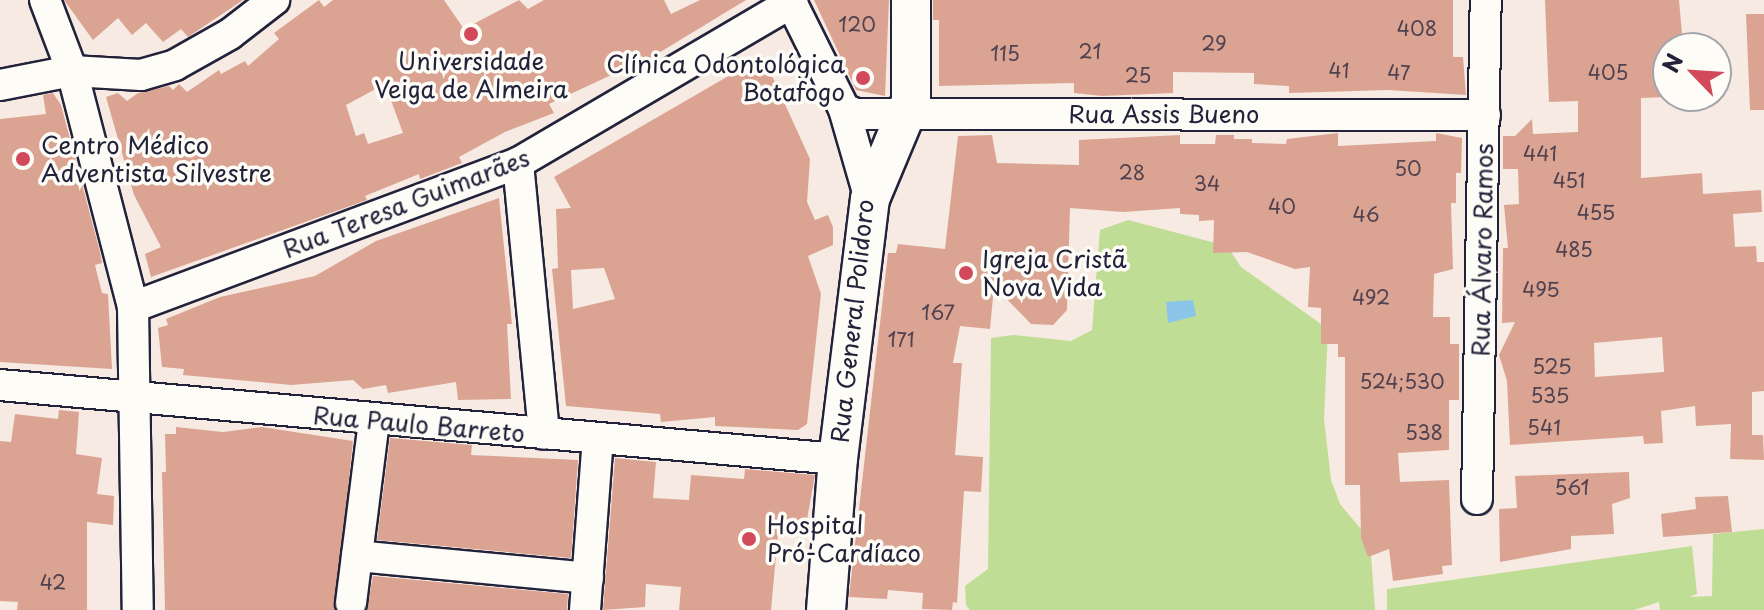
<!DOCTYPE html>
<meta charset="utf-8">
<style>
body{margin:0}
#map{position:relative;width:1764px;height:610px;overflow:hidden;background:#f6eae3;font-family:"Playpen Sans",sans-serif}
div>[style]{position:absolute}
.green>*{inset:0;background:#c0dd95}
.water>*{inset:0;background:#8bc6ea}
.building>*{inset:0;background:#dba492}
.roads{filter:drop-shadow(2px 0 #22223b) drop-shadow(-2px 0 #22223b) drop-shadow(0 2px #22223b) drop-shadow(0 -2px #22223b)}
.minor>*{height:30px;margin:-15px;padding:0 15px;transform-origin:15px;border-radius:15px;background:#fdfcf7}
.major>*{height:38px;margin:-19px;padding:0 19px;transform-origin:19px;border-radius:19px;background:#fdfcf7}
.dots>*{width:22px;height:22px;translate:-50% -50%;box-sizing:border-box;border:4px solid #fdfcf7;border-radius:50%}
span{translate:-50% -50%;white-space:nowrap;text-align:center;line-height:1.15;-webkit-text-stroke:7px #fdfcf7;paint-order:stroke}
.number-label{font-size:20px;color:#504251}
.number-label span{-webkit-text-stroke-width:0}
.poi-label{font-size:24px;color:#22223b}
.right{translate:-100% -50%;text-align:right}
.left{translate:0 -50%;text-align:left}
.street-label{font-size:24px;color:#22223b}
.north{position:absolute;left:1652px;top:32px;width:80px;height:80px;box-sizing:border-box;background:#fdfcf7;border:2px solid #a5a5ac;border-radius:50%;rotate:295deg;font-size:22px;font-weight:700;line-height:32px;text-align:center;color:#22223b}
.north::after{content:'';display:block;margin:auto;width:28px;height:36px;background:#d1495b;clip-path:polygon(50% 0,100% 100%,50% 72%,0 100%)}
</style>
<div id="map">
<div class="green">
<i style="clip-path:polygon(1128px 220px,1227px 246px,1241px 267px,1328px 329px,1324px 419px,1331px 480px,1340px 504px,1370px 540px,1375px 610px,970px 610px,966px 605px,965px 586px,988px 569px,991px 338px,1013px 335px,1071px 341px,1092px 330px,1100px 230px)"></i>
<i style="clip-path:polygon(1764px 529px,1764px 610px,1660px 610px,1659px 602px,1634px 610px,1387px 610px,1387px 589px,1692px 546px,1697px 594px,1689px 597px,1712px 596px,1713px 534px)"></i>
</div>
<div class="water">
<i style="clip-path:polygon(1193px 300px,1196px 316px,1168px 323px,1166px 302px)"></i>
</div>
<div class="building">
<i style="clip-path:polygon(64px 0,243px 0,188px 37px,181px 29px,163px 42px,146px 23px,132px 35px,118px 18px,93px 40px)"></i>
<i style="clip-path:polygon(evenodd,319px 0,324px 7px,333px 0,444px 0,464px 29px,519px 0,528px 9px,544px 0,664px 0,671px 14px,700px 0,746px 0,624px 74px,622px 70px,549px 104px,554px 113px,505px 132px,459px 157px,462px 163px,420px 179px,419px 174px,365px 196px,367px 200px,151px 277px,145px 254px,161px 247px,134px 195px,106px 97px,118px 93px,127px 101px,138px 93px,169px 86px,173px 90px,179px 84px,187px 92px,219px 70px,221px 74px,245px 61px,248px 66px,279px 39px,274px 33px,319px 0,385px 84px,403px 133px,368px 144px,364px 133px,356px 136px,346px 105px,385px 84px)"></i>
<i style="clip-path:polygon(814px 0,889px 0,885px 96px,856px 90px)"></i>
<i style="clip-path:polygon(933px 0,1453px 0,1453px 57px,1463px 57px,1466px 95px,1388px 90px,1289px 93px,1289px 86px,1254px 84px,1254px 73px,1173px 72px,1173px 93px,1102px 96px,1074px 93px,1074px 83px,939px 86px,939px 20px,933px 20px)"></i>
<i style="clip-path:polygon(evenodd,1545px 0,1679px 0,1683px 45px,1668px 48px,1668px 97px,1641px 98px,1641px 178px,1702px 173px,1703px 194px,1761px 190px,1762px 212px,1733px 214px,1735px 247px,1756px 246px,1757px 262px,1764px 262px,1764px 391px,1752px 392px,1752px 435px,1763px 435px,1764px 460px,1730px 459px,1731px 424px,1696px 426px,1695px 406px,1661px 411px,1663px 443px,1644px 444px,1643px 436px,1510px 445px,1507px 381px,1499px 355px,1515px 322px,1502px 323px,1503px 248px,1508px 248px,1504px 205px,1519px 204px,1518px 169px,1503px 169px,1503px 136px,1515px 136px,1532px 119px,1533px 134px,1578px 132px,1578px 101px,1549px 102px,1545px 0,1662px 337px,1664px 372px,1595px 377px,1594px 343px,1662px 337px)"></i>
<i style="clip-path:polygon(1746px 14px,1764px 14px,1764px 110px,1750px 110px)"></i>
<i style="clip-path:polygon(evenodd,763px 56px,810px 159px,807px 202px,815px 220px,828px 215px,833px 227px,833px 245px,808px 256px,821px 294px,807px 424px,798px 430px,715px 426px,715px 417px,661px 422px,660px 414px,566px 406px,552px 269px,558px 268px,556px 209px,571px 208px,554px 177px,763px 56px,604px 268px,615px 299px,573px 309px,571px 270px,604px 268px)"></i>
<i style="clip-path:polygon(53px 93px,61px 105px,100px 252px,102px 263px,95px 265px,102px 293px,108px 294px,112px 369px,0 362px,0 119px,46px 114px,43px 95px)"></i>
<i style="clip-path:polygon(1338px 133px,1338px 146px,1436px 141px,1436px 133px,1462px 138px,1461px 173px,1456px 173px,1456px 203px,1451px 203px,1453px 269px,1434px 274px,1433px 317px,1450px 317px,1450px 344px,1459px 344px,1459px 400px,1449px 400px,1449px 450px,1398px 453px,1400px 482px,1449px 480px,1452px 565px,1442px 566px,1443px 574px,1393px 581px,1389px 549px,1368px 557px,1361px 538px,1360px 485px,1345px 485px,1345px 357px,1338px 357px,1338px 344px,1321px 344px,1321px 308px,1308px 307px,1310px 267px,1295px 269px,1247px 252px,1213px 253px,1214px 220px,1199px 221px,1199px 215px,1180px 214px,1180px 208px,1123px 212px,1070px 208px,1067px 310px,1053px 325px,1031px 324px,994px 286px,990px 329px,960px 326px,953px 363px,962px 363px,955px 455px,983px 457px,981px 492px,964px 491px,957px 603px,953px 602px,952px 610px,922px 609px,923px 593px,888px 590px,887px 599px,849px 597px,888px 253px,896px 253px,898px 244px,945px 249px,958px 136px,992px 135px,997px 163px,1079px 165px,1079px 140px,1180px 135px,1180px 144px,1215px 144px,1216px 135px,1234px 135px,1234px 139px,1252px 139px,1252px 143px,1286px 144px,1287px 139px)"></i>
<i style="clip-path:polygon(499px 198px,512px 324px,507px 324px,511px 399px,458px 400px,456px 382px,388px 393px,386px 385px,363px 389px,353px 380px,291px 385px,183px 375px,184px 369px,162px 367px,158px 328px,168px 325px,166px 319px,220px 297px,315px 276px,376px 241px)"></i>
<i style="clip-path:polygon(59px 410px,79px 412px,76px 454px,102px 458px,97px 494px,114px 496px,113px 525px,87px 522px,87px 610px,17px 610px,18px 602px,0 601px,0 441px,11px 442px,15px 414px,58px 419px)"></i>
<i style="clip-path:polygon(176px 427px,223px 432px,262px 427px,353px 441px,335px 610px,165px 610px,162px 472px,166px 472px,165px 434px,176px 434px)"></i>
<i style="clip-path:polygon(390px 438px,472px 445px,471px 455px,578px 460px,571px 558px,377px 540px)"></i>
<i style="clip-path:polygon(615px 458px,656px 462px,653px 498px,689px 500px,691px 475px,744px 479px,745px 469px,815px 475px,806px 525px,779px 523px,771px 610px,679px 610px,681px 587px,646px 584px,645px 607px,603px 610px)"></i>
<i style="clip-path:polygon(1629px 472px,1630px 498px,1612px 504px,1614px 534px,1571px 536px,1571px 549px,1500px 562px,1499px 509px,1517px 508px,1515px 476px)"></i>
<i style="clip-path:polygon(1728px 496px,1732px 532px,1663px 537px,1661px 514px,1696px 509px,1695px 497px)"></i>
<i style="clip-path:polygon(373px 576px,568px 594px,567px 610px,367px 610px)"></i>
</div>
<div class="roads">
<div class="minor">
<i style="left:45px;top:0;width:76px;rotate:69.2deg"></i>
<i style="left:72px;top:71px;width:244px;rotate:75.5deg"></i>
<i style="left:133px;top:307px;width:303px;rotate:89.1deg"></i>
<i style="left:790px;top:0;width:122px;rotate:63.6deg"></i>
<i style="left:844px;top:109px;width:94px;rotate:73.9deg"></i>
<i style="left:0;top:85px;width:73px;rotate:-11deg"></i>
<i style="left:72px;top:71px;width:69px;rotate:3.3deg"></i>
<i style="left:141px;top:75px;width:35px;rotate:-16deg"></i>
<i style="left:175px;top:65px;width:63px;rotate:-29.4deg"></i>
<i style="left:230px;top:34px;width:56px;rotate:-37.7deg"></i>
<i style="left:844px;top:109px;width:13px;rotate:23deg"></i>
<i style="left:856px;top:114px;width:629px;rotate:0.09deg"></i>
<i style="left:518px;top:163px;width:272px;rotate:84.5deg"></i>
<i style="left:133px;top:307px;width:411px;rotate:-20.5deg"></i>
<i style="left:518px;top:163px;width:318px;rotate:-30.4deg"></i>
<i style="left:0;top:385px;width:841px;rotate:5.05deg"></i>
<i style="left:1477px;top:499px;width:499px;rotate:-89deg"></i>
<i style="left:357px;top:556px;width:232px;rotate:5.4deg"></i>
<i style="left:351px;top:603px;width:184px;rotate:-82.8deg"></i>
<i style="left:585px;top:610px;width:171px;rotate:-85.7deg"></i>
</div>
<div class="major">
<i style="left:826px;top:610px;width:151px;rotate:-85.5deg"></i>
<i style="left:838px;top:459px;width:262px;rotate:-83deg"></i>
<i style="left:870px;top:199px;width:106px;rotate:-67.3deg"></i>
<i style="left:911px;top:101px;width:101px;rotate:-90deg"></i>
</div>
</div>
<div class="dots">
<i style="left:471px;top:34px;background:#d1495b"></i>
<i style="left:863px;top:78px;background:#d1495b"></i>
<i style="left:23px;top:159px;background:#d1495b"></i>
<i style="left:966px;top:273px;background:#d1495b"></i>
<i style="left:749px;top:539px;background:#d1495b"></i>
</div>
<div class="number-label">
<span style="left:857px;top:24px">120</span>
<span style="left:1417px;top:28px">408</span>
<span style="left:1214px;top:43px">29</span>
<span style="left:1090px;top:51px">21</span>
<span style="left:1005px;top:53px">115</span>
<span style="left:1339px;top:70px">41</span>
<span style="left:1399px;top:72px">47</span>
<span style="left:1608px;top:72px">405</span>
<span style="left:1138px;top:75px">25</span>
<span style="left:1540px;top:153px">441</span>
<span style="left:1408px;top:168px">50</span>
<span style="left:1132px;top:172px">28</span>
<span style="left:1569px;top:180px">451</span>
<span style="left:1207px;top:183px">34</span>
<span style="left:1282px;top:206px">40</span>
<span style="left:1596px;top:212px">455</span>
<span style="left:1366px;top:214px">46</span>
<span style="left:1574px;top:249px">485</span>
<span style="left:1541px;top:289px">495</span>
<span style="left:1371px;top:297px">492</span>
<span style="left:938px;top:312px">167</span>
<span style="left:901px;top:339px">171</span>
<span style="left:1552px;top:366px">525</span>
<span style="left:1402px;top:381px">524;530</span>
<span style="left:1550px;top:395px">535</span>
<span style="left:1544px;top:427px">541</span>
<span style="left:1424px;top:432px">538</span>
<span style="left:1572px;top:487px">561</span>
<span style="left:53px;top:582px">42</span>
</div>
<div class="poi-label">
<span style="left:471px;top:75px">Universidade<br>Veiga de Almeira</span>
<span class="right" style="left:845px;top:78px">Clínica Odontológica<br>Botafogo</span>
<span class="left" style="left:41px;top:159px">Centro Médico<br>Adventista Silvestre</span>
<span class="left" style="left:982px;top:273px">Igreja Cristã<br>Nova Vida</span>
<span class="left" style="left:767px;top:539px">Hospital<br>Pró-Cardíaco</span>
</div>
<div class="street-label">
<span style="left:1164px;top:114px">Rua Assis Bueno</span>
<span style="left:406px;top:203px;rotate:-21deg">Rua Teresa Guimarães</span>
<span style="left:1482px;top:250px;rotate:-89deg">Rua Álvaro Ramos</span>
<span style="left:852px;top:321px;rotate:-84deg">Rua General Polidoro</span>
<span style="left:419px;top:424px;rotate:5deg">Rua Paulo Barreto</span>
</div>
<div class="north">N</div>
</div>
